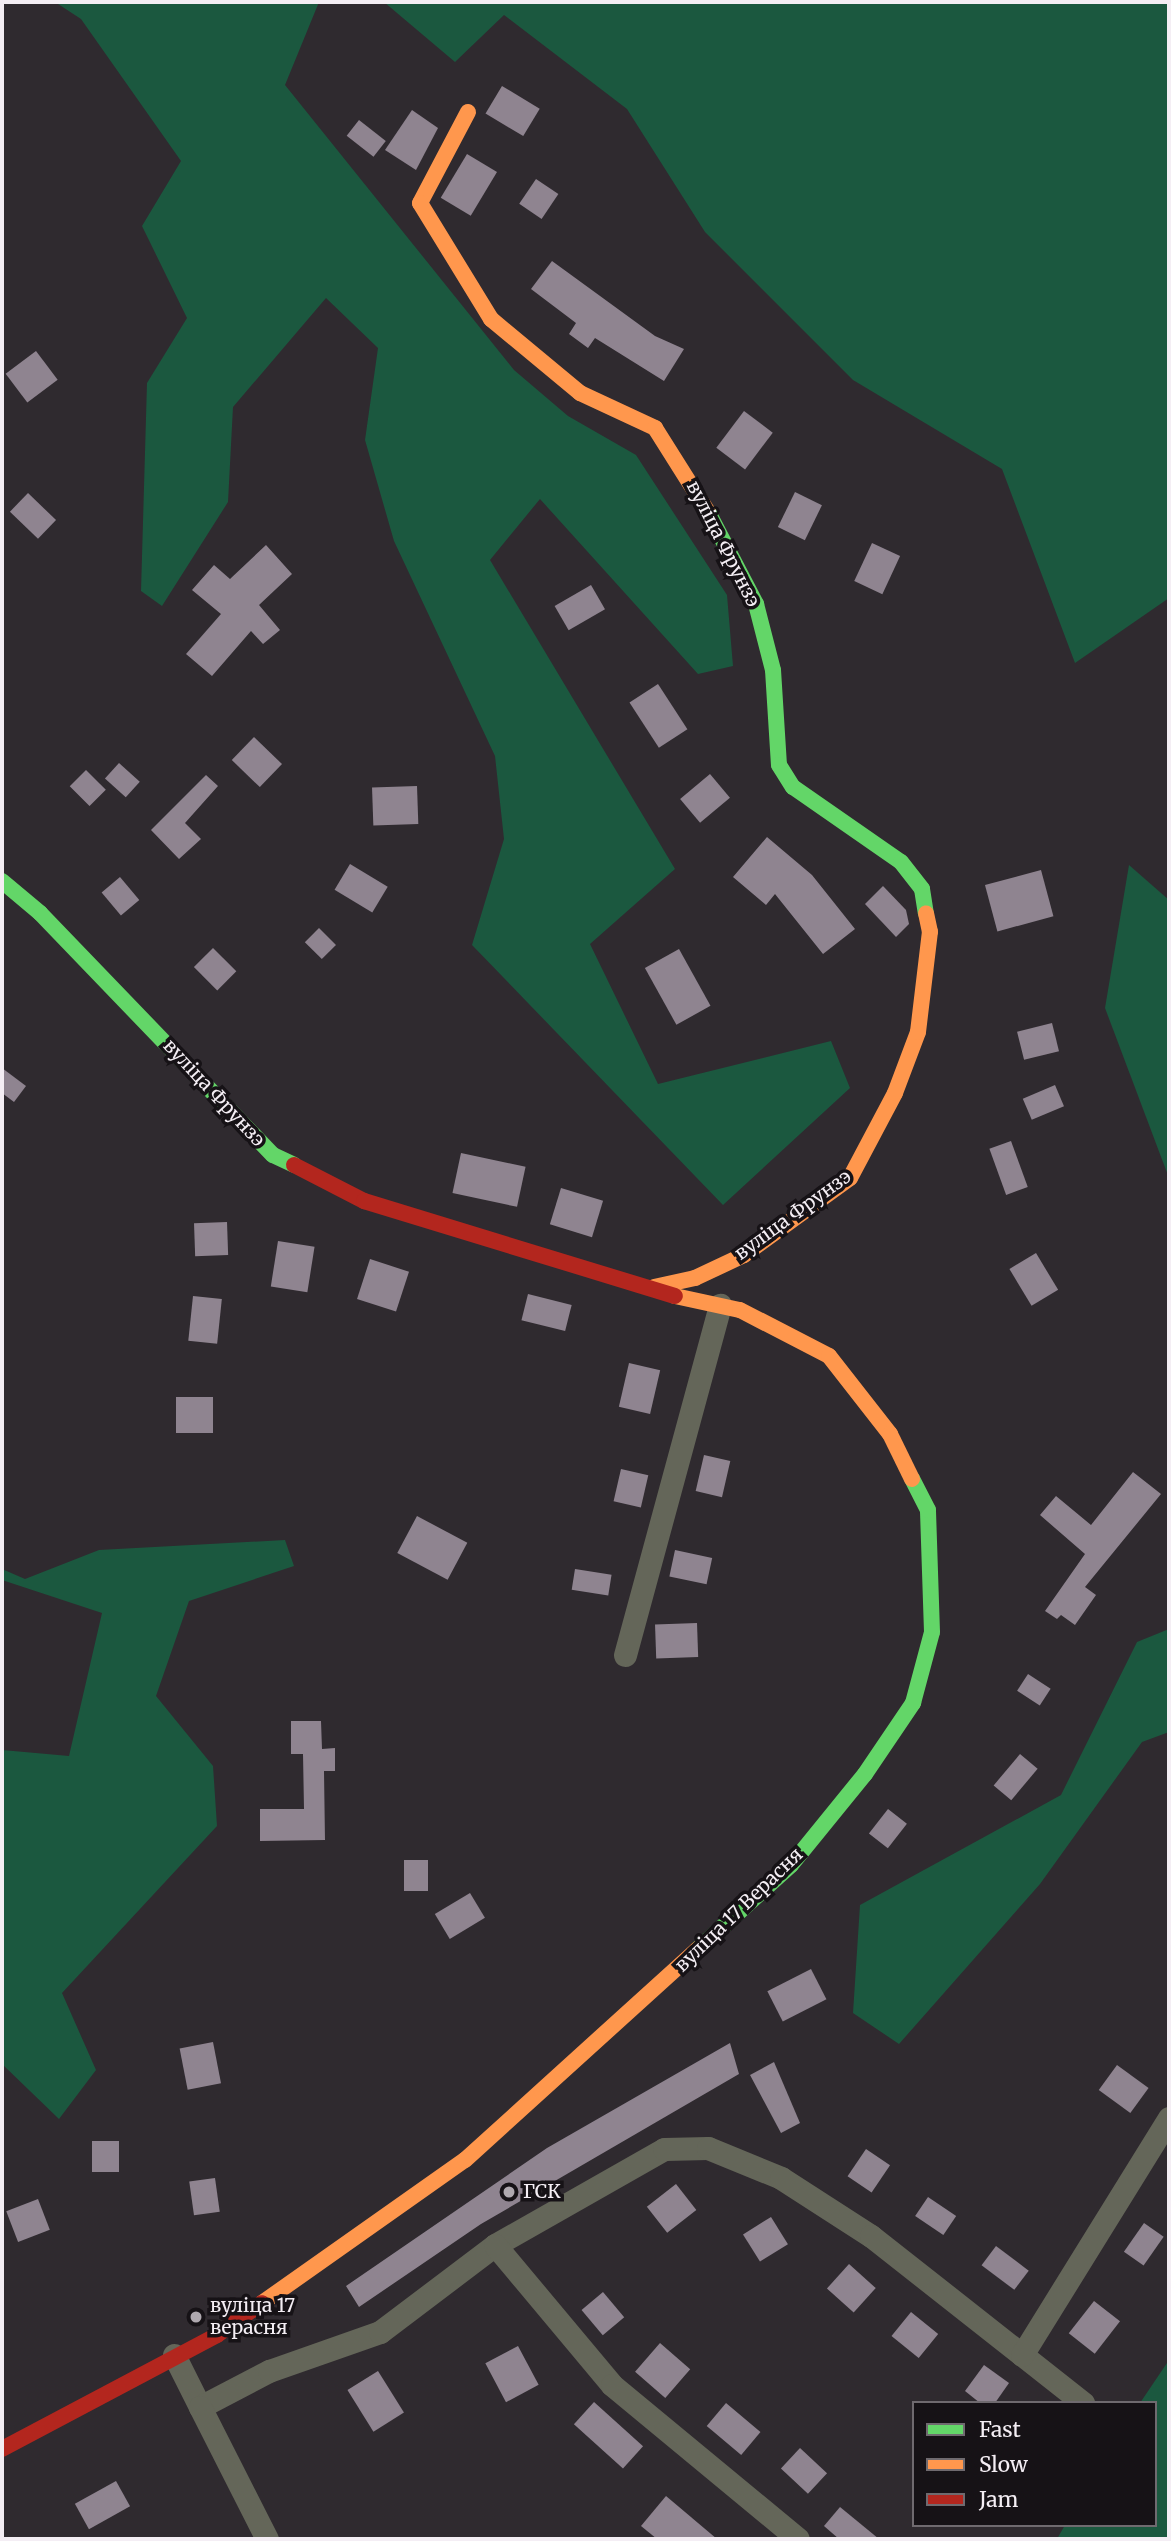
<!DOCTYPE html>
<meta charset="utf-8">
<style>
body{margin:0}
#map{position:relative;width:1171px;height:2541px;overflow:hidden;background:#2f2a2f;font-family:Merriweather,serif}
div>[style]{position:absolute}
.forest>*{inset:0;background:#1b583f}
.building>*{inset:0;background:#8f8490;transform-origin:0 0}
.street>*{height:23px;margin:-11.5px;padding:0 11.5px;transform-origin:11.5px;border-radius:11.5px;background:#646659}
.fast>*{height:16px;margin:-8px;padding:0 8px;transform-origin:8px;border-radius:8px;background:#63d668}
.slow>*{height:16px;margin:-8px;padding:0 8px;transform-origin:8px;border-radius:8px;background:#ff974d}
.jam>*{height:16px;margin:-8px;padding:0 8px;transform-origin:8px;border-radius:8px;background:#b3261e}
.dots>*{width:19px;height:19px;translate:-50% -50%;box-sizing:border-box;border:4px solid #161216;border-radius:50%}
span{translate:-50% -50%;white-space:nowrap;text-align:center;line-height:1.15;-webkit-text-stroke:7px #161216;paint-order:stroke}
.street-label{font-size:19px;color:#f4eef4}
.poi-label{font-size:19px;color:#f4eef4}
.left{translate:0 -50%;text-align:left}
.frame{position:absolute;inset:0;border:4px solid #f4eef4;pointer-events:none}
.legend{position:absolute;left:912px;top:2401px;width:245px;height:126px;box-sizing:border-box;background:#161216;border:2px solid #6f6a6f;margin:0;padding:9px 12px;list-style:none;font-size:21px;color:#f4eef4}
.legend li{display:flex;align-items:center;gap:14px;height:35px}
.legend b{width:35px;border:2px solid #6f6a6f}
</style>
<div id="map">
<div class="forest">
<i style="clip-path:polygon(55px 2px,319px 2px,285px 85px,514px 370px,568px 416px,636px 455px,727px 595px,733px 666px,698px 674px,540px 499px,490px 560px,675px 869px,590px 944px,658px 1084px,831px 1041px,850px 1088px,723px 1205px,472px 945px,504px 839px,495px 756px,394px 541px,365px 440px,378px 348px,326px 298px,233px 407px,228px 502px,162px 606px,141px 591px,147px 383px,187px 318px,142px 226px,181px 161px,81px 19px)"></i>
<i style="clip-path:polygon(384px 2px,1169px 2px,1169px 598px,1075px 663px,1002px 469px,853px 380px,705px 232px,627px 109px,504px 15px,455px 62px)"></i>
<i style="clip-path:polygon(1129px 865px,1169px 900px,1169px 1178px,1105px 1008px)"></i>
<i style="clip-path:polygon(285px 1540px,294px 1566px,189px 1601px,156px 1696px,213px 1766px,217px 1826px,62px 1993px,96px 2070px,59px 2119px,2px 2064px,2px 1750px,69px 1756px,102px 1613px,2px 1580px,2px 1569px,25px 1579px,99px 1550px)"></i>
<i style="clip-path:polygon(1169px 1629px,1169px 1732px,1142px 1742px,1040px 1884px,899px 2044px,853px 2013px,860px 1905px,1061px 1795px,1137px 1642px)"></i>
<i style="clip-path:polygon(1169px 2360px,1169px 2539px,1057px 2539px,1065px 2525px,1155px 2525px,1155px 2403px,1140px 2403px)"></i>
</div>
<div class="building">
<i style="left:502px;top:86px;width:44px;height:32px;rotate:31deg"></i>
<i style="clip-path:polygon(412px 110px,438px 128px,416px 170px,385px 150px)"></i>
<i style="left:359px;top:120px;width:34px;height:20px;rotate:38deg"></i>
<i style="left:467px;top:154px;width:35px;height:51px;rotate:31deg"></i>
<i style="left:536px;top:179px;width:27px;height:30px;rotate:34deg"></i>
<i style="clip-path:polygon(552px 261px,655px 336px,684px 349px,664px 381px,595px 338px,588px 348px,569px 334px,576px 323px,531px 289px)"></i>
<i style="left:36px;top:351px;width:36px;height:38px;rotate:53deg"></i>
<i style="left:744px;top:411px;width:36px;height:46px;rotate:37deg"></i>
<i style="left:795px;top:492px;width:30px;height:39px;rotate:26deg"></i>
<i style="left:28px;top:493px;width:39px;height:26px;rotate:44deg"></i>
<i style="left:872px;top:543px;width:31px;height:42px;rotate:25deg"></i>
<i style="clip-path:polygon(266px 545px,292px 574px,259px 605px,280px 630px,263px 644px,251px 631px,212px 676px,186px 654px,221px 614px,192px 590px,214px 565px,230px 579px)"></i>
<i style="left:591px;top:585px;width:28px;height:42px;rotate:60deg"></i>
<i style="left:658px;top:684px;width:54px;height:34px;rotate:57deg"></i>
<i style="left:254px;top:737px;width:39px;height:32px;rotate:44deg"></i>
<i style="left:119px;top:763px;width:28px;height:21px;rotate:42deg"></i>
<i style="left:86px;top:770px;width:28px;height:23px;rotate:45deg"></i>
<i style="left:710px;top:774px;width:31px;height:39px;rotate:50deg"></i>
<i style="clip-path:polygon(206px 775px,218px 786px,185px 823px,201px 839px,179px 859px,151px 830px)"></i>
<i style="left:417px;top:786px;width:38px;height:45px;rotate:88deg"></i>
<i style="clip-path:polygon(767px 837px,812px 875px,855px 929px,823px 954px,775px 894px,766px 905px,733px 877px)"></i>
<i style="left:350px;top:864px;width:44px;height:30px;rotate:31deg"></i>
<i style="left:1041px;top:870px;width:48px;height:58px;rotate:75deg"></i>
<i style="left:120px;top:877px;width:30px;height:24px;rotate:50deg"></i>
<i style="clip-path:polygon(883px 886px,906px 910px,909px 924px,896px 937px,865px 904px)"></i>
<i style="left:319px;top:928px;width:24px;height:20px;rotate:45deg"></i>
<i style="left:213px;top:948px;width:33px;height:27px;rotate:45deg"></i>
<i style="left:679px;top:949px;width:65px;height:39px;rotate:61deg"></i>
<i style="left:1052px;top:1023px;width:29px;height:36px;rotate:76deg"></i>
<i style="clip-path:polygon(2px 1068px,26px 1086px,14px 1102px,2px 1093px)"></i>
<i style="left:1055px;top:1085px;width:23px;height:35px;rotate:67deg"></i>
<i style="left:1011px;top:1141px;width:49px;height:23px;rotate:70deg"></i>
<i style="left:461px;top:1153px;width:66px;height:41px;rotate:12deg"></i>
<i style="left:561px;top:1188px;width:44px;height:38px;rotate:17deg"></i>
<i style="left:227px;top:1222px;width:33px;height:33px;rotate:88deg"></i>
<i style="left:278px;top:1241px;width:37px;height:46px;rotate:9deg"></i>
<i style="left:1036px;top:1253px;width:43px;height:31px;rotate:59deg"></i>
<i style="left:370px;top:1259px;width:41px;height:42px;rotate:18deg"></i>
<i style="left:528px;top:1294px;width:45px;height:27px;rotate:14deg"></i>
<i style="left:193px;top:1296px;width:29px;height:45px;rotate:6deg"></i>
<i style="left:629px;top:1363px;width:32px;height:45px;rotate:13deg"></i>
<i style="left:176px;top:1397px;width:37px;height:36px"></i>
<i style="left:704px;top:1455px;width:27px;height:37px;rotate:13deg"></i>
<i style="left:621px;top:1469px;width:28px;height:33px;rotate:13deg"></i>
<i style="clip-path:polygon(1133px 1472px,1161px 1494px,1085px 1587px,1096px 1595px,1075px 1625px,1061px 1615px,1057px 1619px,1045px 1611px,1085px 1554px,1040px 1515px,1056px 1496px,1091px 1525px)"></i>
<i style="left:417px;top:1516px;width:57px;height:42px;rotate:28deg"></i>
<i style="left:675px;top:1550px;width:38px;height:27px;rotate:12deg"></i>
<i style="left:575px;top:1569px;width:37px;height:21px;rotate:9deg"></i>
<i style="left:697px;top:1623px;width:34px;height:42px;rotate:88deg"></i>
<i style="left:1028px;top:1674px;width:27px;height:20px;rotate:33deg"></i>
<i style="clip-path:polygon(291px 1721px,321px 1721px,322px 1749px,335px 1748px,335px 1771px,324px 1771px,325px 1840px,260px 1841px,260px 1809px,304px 1809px,303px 1754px,291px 1754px)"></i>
<i style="left:1020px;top:1754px;width:23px;height:41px;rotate:40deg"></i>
<i style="left:888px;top:1809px;width:24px;height:31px;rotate:38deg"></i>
<i style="left:404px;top:1860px;width:24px;height:31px"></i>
<i style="left:470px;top:1893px;width:29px;height:41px;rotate:59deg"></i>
<i style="left:811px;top:1969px;width:34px;height:49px;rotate:63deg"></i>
<i style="left:213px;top:2042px;width:42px;height:34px;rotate:79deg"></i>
<i style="clip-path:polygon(730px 2043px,739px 2074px,481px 2224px,359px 2307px,346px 2286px,547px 2148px)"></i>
<i style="clip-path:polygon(774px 2062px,800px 2123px,781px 2133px,750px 2075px)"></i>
<i style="left:1117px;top:2065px;width:39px;height:31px;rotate:36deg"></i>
<i style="left:92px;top:2141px;width:27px;height:31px"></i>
<i style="left:866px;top:2149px;width:29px;height:33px;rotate:34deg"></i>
<i style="left:215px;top:2178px;width:34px;height:26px;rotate:82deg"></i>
<i style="left:676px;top:2184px;width:33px;height:37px;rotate:52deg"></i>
<i style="left:928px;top:2197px;width:34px;height:23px;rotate:34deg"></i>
<i style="left:38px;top:2199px;width:33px;height:34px;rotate:69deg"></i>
<i style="left:771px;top:2217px;width:32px;height:33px;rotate:58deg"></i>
<i style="left:1144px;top:2223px;width:24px;height:35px;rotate:35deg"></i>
<i style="left:996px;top:2246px;width:41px;height:24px;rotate:37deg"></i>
<i style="left:849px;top:2264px;width:36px;height:33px;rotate:42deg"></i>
<i style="left:603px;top:2292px;width:33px;height:28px;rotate:50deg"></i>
<i style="left:1094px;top:2301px;width:33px;height:41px;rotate:38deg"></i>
<i style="left:911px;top:2312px;width:35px;height:31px;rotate:39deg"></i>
<i style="left:660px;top:2343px;width:40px;height:38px;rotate:41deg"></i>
<i style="left:518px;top:2346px;width:44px;height:37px;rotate:62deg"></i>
<i style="clip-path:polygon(984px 2365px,1009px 2383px,995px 2403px,980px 2403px,965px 2391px)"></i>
<i style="left:378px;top:2371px;width:49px;height:36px;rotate:58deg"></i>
<i style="left:594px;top:2402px;width:66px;height:30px;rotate:42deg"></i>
<i style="left:726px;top:2403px;width:45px;height:30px;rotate:40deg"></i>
<i style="left:800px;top:2448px;width:37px;height:28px;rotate:43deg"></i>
<i style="left:116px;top:2481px;width:29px;height:47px;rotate:61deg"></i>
<i style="clip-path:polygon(666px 2496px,717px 2539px,657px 2539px,641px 2526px)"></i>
<i style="clip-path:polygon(840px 2507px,879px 2539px,839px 2539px,824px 2526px)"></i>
</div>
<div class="street">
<i style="left:625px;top:1655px;width:363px;rotate:-74.8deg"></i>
<i style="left:495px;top:2245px;width:194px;rotate:-29.6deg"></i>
<i style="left:664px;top:2149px;width:44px;rotate:-1.3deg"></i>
<i style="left:708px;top:2148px;width:79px;rotate:22.3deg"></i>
<i style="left:781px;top:2178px;width:107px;rotate:32.8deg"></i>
<i style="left:871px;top:2236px;width:270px;rotate:38.2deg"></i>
<i style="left:174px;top:2355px;width:58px;rotate:63.4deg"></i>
<i style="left:200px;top:2407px;width:78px;rotate:-27.6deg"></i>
<i style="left:269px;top:2371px;width:118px;rotate:-19.4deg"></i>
<i style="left:380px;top:2332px;width:144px;rotate:-37.1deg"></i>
<i style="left:495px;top:2245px;width:182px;rotate:50.1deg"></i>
<i style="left:612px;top:2385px;width:241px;rotate:39.6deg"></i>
<i style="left:1022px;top:2355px;width:279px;rotate:-58.2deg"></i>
<i style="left:200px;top:2407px;width:148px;rotate:63.1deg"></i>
</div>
<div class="fast">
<i style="left:708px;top:512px;width:104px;rotate:62.4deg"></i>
<i style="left:756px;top:604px;width:68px;rotate:75.6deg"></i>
<i style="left:773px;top:670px;width:95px;rotate:86.4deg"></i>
<i style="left:779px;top:765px;width:26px;rotate:58deg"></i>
<i style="left:793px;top:787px;width:131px;rotate:34.8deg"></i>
<i style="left:901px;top:862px;width:34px;rotate:52deg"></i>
<i style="left:922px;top:889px;width:24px;rotate:81deg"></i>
<i style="left:2px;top:881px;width:50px;rotate:40.1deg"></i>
<i style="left:40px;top:913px;width:336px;rotate:46.1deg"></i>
<i style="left:273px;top:1155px;width:23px;rotate:25deg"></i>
<i style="left:698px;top:1949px;width:125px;rotate:-42.1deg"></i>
<i style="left:791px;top:1865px;width:117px;rotate:-50.9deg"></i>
<i style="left:865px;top:1774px;width:86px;rotate:-55.9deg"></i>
<i style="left:913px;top:1703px;width:73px;rotate:-75deg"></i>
<i style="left:932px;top:1632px;width:122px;rotate:-91.9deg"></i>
<i style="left:928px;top:1510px;width:35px;rotate:-117deg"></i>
</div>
<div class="slow">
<i style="left:468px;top:112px;width:103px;rotate:117.8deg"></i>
<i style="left:420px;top:203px;width:136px;rotate:58.5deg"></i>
<i style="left:491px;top:319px;width:116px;rotate:39.7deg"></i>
<i style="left:580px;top:393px;width:83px;rotate:25deg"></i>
<i style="left:655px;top:428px;width:99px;rotate:57.8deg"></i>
<i style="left:654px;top:1287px;width:42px;rotate:-12.4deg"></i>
<i style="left:695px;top:1278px;width:54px;rotate:-25.1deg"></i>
<i style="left:744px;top:1255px;width:131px;rotate:-36deg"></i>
<i style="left:850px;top:1178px;width:96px;rotate:-62.1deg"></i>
<i style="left:895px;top:1093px;width:65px;rotate:-69.3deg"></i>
<i style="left:918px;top:1032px;width:101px;rotate:-83.2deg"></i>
<i style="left:930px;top:932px;width:19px;rotate:-102deg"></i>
<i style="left:675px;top:1296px;width:66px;rotate:12.2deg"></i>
<i style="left:740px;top:1310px;width:100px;rotate:27.3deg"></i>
<i style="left:829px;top:1356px;width:99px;rotate:52deg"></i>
<i style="left:890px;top:1434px;width:50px;rotate:63.9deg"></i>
<i style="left:262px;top:2303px;width:248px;rotate:-35.2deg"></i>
<i style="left:465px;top:2160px;width:314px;rotate:-42.2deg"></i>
</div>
<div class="jam">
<i style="left:294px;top:1165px;width:79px;rotate:27.2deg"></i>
<i style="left:364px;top:1201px;width:325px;rotate:17deg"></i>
<i style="left:2px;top:2449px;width:243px;rotate:-27.9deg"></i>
<i style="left:217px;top:2335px;width:55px;rotate:-35.4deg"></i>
</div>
<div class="dots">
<i style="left:509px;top:2192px;background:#afa9af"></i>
<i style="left:196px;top:2317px;background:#afa9af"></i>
</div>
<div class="street-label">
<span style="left:723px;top:544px;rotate:63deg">вуліца Фрунзэ</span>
<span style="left:214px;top:1093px;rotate:47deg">вуліца Фрунзэ</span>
<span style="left:793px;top:1215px;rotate:-36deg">вуліца Фрунзэ</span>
<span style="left:739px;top:1910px;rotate:-44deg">вуліца 17 Верасня</span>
</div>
<div class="poi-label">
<span class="left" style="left:523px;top:2192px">ГСК</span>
<span class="left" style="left:210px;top:2317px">вуліца 17<br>верасня</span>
</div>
<div class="frame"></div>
<ul class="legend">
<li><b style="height:9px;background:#63d668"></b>Fast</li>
<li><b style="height:9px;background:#ff974d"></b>Slow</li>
<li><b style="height:9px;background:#b3261e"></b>Jam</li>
</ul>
</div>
